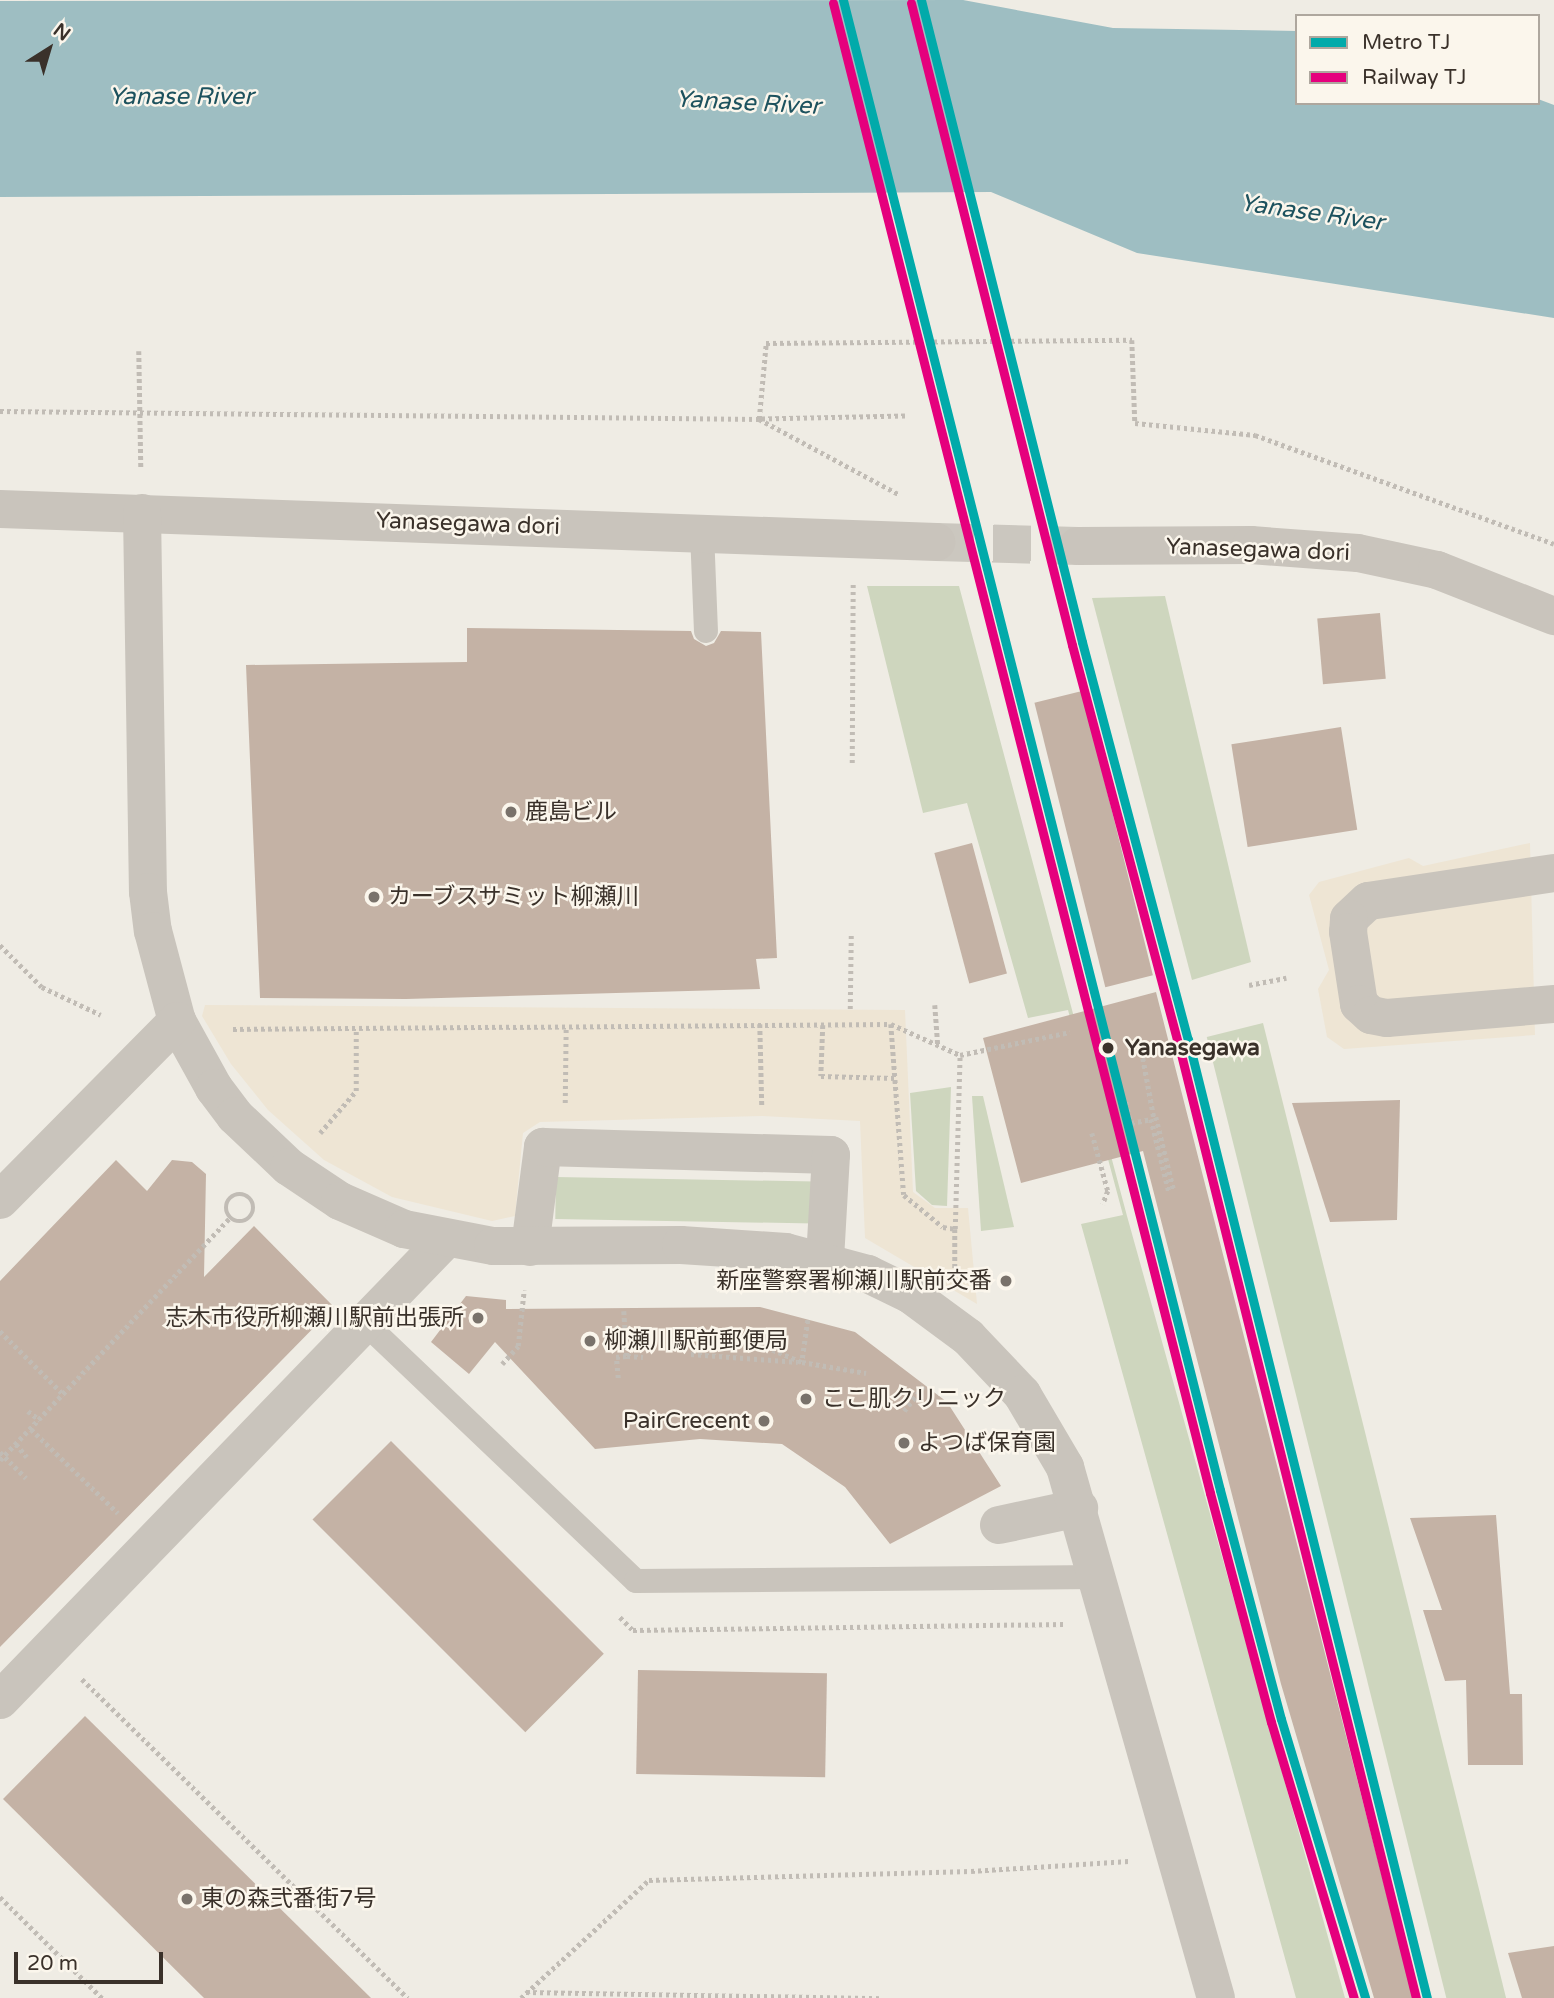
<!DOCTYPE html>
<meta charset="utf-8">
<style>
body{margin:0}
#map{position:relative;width:1554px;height:1998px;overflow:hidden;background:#efece4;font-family:"Varela Round","Noto Sans JP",sans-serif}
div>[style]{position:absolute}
.green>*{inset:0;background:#ced6be;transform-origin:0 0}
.plaza>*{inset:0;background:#eee5d4}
.water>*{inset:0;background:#9ebec2}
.building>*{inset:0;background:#c4b2a5;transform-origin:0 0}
.tertiary-tunnel>*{height:38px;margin-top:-19px;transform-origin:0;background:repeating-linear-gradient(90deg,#cbc7bf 0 38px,transparent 0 57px)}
.path>*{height:4.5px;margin-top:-2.25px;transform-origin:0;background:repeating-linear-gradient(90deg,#c1bcb5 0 3.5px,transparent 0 7px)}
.path>.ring{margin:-2.25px;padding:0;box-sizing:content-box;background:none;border:4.5px solid #c1bcb5;border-radius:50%}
.service>*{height:24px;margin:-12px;padding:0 12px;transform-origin:12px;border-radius:12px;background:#c9c4bc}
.minor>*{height:38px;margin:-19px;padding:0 19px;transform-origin:19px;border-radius:19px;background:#c9c4bc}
.tertiary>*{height:38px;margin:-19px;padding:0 19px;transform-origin:19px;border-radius:19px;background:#c9c4bc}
.path-bridge>*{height:4.5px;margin-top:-2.25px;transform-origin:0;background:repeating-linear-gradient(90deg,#c1bcb5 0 3.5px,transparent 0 7px)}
.rail-1>*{height:9px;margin:-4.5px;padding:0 4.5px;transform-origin:4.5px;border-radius:4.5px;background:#e5007d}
.metro-1>*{height:9px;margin:-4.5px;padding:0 4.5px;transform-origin:4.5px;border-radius:4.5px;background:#01aaaa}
.dots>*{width:19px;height:19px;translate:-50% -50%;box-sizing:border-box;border:4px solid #fbf6ec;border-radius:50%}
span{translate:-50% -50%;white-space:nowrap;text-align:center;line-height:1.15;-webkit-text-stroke:5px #fbf6ec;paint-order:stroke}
.street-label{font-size:23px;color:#3a312a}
.poi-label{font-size:23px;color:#3a312a}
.left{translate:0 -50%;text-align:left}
.right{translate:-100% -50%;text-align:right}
.stop-label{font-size:23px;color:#3a312a;font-weight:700}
.water-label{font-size:24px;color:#1d525e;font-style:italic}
.legend{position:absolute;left:1295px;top:14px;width:245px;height:91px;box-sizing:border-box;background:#fbf6ec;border:2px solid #aea79e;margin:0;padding:9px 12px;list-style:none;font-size:21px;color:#3a312a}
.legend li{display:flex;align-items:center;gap:14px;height:35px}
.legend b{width:35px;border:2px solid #aea79e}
.north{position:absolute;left:14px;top:14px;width:70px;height:70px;-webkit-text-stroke:5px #fbf6ec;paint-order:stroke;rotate:37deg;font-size:19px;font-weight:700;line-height:28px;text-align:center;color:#3a312a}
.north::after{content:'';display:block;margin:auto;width:24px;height:32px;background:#3a312a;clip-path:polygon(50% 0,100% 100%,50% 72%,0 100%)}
.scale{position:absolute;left:14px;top:1952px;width:149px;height:32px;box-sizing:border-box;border:4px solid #3a312a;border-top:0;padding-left:9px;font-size:21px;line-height:24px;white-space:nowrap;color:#3a312a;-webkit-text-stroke:5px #fbf6ec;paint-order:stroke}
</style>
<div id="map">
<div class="green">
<i style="clip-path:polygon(867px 586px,959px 586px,1127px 1216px,1345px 1998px,1296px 1998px,1081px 1224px,1123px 1215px,1068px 1010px,1028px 1018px,967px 803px,923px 813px)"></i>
<i style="clip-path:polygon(1165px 596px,1251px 962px,1192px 980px,1092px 598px)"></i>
<i style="left:1263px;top:1023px;width:1006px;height:58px;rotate:76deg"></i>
<i style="clip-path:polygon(951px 1087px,947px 1206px,932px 1205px,916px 1191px,910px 1093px)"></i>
<i style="clip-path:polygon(972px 1096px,983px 1096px,1014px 1227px,981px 1231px)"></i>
<i style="left:556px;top:1177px;width:259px;height:42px;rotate:1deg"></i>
</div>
<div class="plaza">
<i style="clip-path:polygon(1530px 843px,1535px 1035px,1344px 1049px,1327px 1037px,1318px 989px,1329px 970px,1309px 895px,1319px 882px,1409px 858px,1423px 866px)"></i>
<i style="clip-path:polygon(205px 1005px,905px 1010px,913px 1192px,935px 1208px,968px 1208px,977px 1304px,865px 1238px,860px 1121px,762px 1116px,540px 1122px,523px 1133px,515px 1216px,492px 1221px,392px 1197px,324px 1160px,268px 1110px,231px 1064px,202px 1016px)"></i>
</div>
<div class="water">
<i style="clip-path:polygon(963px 0,1113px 28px,1297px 31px,1297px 103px,1538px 103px,1538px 99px,1554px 105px,1554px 318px,1137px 253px,991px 192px,0 197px,0 1px)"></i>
</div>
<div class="building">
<i style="left:1380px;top:613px;width:66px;height:63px;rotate:85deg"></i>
<i style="clip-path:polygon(467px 628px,691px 631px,694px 639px,706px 646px,714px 643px,721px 631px,761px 632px,777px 958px,756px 959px,760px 989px,406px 999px,260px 998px,246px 665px,467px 662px)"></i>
<i style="left:1082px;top:691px;width:293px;height:49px;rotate:76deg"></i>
<i style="left:1341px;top:727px;width:104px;height:111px;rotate:81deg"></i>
<i style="left:972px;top:843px;width:135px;height:39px;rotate:75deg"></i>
<i style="clip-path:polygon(1156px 992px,1170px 1047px,1413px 1998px,1374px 1998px,1281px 1684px,1143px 1151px,1021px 1183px,983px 1038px)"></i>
<i style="clip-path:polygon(1400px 1100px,1397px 1220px,1330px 1222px,1292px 1103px)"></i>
<i style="clip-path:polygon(116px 1160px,147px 1191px,172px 1160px,192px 1162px,206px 1174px,204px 1277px,254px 1226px,334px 1307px,0 1647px,0 1281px)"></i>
<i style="clip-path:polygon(466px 1296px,506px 1300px,506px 1309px,760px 1307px,855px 1332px,947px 1402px,1001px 1486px,890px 1544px,845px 1487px,782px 1444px,700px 1439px,595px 1449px,495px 1342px,469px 1374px,431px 1342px)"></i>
<i style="left:391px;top:1441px;width:301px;height:111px;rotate:45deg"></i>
<i style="clip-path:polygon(1496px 1515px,1510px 1694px,1522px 1694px,1523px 1765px,1468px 1765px,1466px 1680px,1445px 1681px,1423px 1610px,1442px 1610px,1410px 1518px)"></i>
<i style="left:638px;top:1670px;width:189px;height:104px;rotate:1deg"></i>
<i style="clip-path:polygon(85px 1716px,371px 1998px,204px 1998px,3px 1799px)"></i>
<i style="clip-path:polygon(1554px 1946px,1554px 1998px,1522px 1998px,1508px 1953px)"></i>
</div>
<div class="tertiary-tunnel">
<i style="left:936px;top:542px;width:142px;rotate:1.6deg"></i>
</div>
<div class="path">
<i style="left:139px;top:351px;width:118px;rotate:89deg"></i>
<i style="left:0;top:411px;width:759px;rotate:0.6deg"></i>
<i style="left:759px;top:419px;width:158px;rotate:28.3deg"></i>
<i style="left:905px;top:416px;width:146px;rotate:178.8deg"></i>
<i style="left:759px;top:419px;width:76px;rotate:-84.7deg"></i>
<i style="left:766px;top:343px;width:366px;rotate:-0.5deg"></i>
<i style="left:1132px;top:340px;width:83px;rotate:87.9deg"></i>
<i style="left:1135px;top:423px;width:121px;rotate:5.7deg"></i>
<i style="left:1255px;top:435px;width:318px;rotate:20deg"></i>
<i style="left:852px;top:763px;width:180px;rotate:-89.7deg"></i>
<i style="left:0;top:945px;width:59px;rotate:45deg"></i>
<i style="left:42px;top:987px;width:65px;rotate:25.4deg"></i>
<i style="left:1249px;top:985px;width:38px;rotate:-11deg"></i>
<i style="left:935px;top:1005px;width:41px;rotate:85.8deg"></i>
<i style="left:850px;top:1009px;width:75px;rotate:-89.2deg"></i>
<i style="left:760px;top:1024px;width:83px;rotate:88.6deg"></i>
<i style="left:891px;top:1024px;width:171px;rotate:85.7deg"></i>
<i style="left:904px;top:1195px;width:50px;rotate:39.4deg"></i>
<i style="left:943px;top:1227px;width:12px;rotate:9deg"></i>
<i style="left:955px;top:1229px;width:41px;rotate:90deg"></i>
<i style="left:823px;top:1025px;width:51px;rotate:92.2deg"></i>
<i style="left:821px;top:1076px;width:74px;rotate:1.5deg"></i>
<i style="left:233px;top:1029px;width:658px;rotate:-0.44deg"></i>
<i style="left:891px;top:1024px;width:76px;rotate:24.2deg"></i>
<i style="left:960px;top:1055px;width:112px;rotate:-11.8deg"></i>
<i style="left:1143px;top:1058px;width:61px;rotate:79.6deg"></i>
<i style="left:1126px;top:1102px;width:22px;rotate:77deg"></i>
<i style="left:1131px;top:1123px;width:20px;rotate:-11deg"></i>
<i style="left:565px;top:1103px;width:77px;rotate:-89.3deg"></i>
<i style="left:1156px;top:1117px;width:76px;rotate:76.3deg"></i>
<i style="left:1151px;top:1119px;width:75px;rotate:76.1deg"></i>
<i style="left:320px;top:1133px;width:55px;rotate:-49.4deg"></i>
<i style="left:356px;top:1091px;width:63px;rotate:-90deg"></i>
<i style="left:1092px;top:1133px;width:60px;rotate:74.6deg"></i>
<i style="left:1108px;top:1191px;width:14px;rotate:111deg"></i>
<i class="ring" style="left:226px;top:1194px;width:23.5px;height:23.5px"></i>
<i style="left:955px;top:1229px;width:174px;rotate:-88.4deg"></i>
<i style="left:624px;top:1311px;width:45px;rotate:86.2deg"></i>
<i style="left:627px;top:1356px;width:16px;rotate:4deg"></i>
<i style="left:808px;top:1320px;width:42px;rotate:98.1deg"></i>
<i style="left:802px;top:1362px;width:65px;rotate:9.8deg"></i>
<i style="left:0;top:1331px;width:91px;rotate:45deg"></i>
<i style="left:625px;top:1338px;width:115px;rotate:-1deg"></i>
<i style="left:740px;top:1336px;width:67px;rotate:22.8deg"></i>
<i style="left:691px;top:1354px;width:107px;rotate:4.3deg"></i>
<i style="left:502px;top:1364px;width:24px;rotate:-48deg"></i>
<i style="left:518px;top:1346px;width:56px;rotate:-83.9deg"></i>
<i style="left:618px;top:1378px;width:21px;rotate:-95deg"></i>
<i style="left:616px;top:1357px;width:11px;rotate:-5deg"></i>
<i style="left:28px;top:1411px;width:15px;rotate:37deg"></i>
<i style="left:904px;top:1411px;width:33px;rotate:-52deg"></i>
<i style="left:31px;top:1429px;width:121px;rotate:44deg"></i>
<i style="left:16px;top:1444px;width:17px;rotate:50deg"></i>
<i style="left:0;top:1460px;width:334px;rotate:-46.5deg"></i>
<i style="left:620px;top:1617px;width:18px;rotate:45deg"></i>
<i style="left:633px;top:1630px;width:431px;rotate:-0.8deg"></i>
<i style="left:82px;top:1679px;width:456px;rotate:44.4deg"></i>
<i style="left:0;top:1897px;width:144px;rotate:44.7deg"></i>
<i style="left:526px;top:1992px;width:356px;rotate:1deg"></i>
<i style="left:521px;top:1998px;width:174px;rotate:-42.7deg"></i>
<i style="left:649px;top:1880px;width:322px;rotate:-1.6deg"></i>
<i style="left:971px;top:1871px;width:158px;rotate:-3.6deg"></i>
</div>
<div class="service">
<i style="left:702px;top:532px;width:99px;rotate:87.7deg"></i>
<i style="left:367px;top:1325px;width:371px;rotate:43.6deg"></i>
<i style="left:636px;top:1581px;width:462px;rotate:-0.5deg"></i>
</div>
<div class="minor">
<i style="left:1554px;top:873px;width:188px;rotate:171.4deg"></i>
<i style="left:1368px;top:901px;width:26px;rotate:137deg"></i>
<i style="left:1349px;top:919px;width:13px;rotate:94deg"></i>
<i style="left:1348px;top:932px;width:73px;rotate:81.3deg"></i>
<i style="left:1359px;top:1004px;width:16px;rotate:43deg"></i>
<i style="left:1371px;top:1015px;width:16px;rotate:11deg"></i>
<i style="left:1387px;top:1018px;width:168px;rotate:-4.8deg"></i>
<i style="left:530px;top:1247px;width:101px;rotate:-82.6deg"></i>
<i style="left:543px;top:1147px;width:288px;rotate:1.6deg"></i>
<i style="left:831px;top:1155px;width:104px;rotate:93.3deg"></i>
<i style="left:999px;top:1525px;width:82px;rotate:-12deg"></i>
<i style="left:0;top:1700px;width:640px;rotate:-45.95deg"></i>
</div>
<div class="tertiary">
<i style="left:0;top:509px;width:937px;rotate:2.02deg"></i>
<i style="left:142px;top:513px;width:379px;rotate:89.1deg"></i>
<i style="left:148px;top:892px;width:39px;rotate:83deg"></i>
<i style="left:153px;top:931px;width:93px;rotate:75.1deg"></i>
<i style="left:177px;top:1021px;width:77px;rotate:61.1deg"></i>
<i style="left:214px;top:1088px;width:35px;rotate:53deg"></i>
<i style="left:235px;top:1116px;width:74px;rotate:43.4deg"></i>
<i style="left:289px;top:1167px;width:61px;rotate:33.7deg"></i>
<i style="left:340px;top:1201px;width:70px;rotate:23.6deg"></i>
<i style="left:404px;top:1229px;width:91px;rotate:10.8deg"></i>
<i style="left:493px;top:1246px;width:188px;rotate:-0.3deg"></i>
<i style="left:681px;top:1245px;width:105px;rotate:3.8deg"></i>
<i style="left:786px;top:1252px;width:85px;rotate:15deg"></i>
<i style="left:868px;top:1274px;width:48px;rotate:26deg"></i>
<i style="left:911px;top:1295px;width:71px;rotate:36.4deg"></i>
<i style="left:968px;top:1337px;width:79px;rotate:46.5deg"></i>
<i style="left:1022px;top:1394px;width:85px;rotate:59.5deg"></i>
<i style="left:1065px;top:1467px;width:552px;rotate:74.13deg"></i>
<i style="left:1078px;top:546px;width:173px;rotate:-0.3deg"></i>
<i style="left:1251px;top:545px;width:107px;rotate:4.3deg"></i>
<i style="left:1358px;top:553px;width:81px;rotate:12.1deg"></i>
<i style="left:1437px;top:570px;width:126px;rotate:21.5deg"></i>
<i style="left:0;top:1200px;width:252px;rotate:-45.3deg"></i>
</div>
<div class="path-bridge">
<i style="left:0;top:1452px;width:37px;rotate:45deg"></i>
</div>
<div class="rail-1">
<i style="left:833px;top:3px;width:1537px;rotate:75.8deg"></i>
<i style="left:1210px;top:1493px;width:237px;rotate:75.1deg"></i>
<i style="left:1271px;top:1722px;width:288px;rotate:73.3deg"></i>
<i style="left:911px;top:3px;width:662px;rotate:75.92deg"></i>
<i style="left:1072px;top:645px;width:411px;rotate:75.1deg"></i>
<i style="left:1178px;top:1042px;width:985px;rotate:76.02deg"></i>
</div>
<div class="metro-1">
<i style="left:843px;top:0;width:1537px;rotate:75.8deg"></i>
<i style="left:1220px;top:1490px;width:237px;rotate:75.1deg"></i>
<i style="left:1281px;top:1719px;width:291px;rotate:73.2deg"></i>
<i style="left:921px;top:0;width:662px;rotate:75.92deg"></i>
<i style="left:1082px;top:642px;width:411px;rotate:75.1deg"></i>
<i style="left:1188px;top:1039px;width:988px;rotate:76.01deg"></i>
</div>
<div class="dots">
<i style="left:511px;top:812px;background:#79726b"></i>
<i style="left:374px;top:897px;background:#79726b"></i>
<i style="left:1108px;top:1048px;background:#3a312a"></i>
<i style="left:1006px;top:1281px;background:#79726b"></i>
<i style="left:478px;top:1318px;background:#79726b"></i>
<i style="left:590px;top:1341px;background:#79726b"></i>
<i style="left:806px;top:1399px;background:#79726b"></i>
<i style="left:764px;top:1421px;background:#79726b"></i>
<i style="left:904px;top:1443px;background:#79726b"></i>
<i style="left:187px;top:1899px;background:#79726b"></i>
</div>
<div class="street-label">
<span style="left:468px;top:524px;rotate:2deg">Yanasegawa dori</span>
<span style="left:1258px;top:550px;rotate:2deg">Yanasegawa dori</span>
</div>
<div class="poi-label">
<span class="left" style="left:525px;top:812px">鹿島ビル</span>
<span class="left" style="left:388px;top:897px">カーブスサミット柳瀬川</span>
<span class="right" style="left:992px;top:1281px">新座警察署柳瀬川駅前交番</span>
<span class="right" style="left:464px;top:1318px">志木市役所柳瀬川駅前出張所</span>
<span class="left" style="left:604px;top:1341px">柳瀬川駅前郵便局</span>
<span class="left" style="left:822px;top:1399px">ここ肌クリニック</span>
<span class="right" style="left:750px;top:1421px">PairCrecent</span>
<span class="left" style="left:918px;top:1443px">よつば保育園</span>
<span class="left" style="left:201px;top:1899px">東の森弐番街7号</span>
</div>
<div class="stop-label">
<span class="left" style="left:1125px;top:1048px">Yanasegawa</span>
</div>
<div class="water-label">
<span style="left:181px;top:97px">Yanase River</span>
<span style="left:748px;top:103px;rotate:3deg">Yanase River</span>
<span style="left:1312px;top:213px;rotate:8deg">Yanase River</span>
</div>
<ul class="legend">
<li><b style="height:9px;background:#01aaaa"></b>Metro TJ</li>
<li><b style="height:9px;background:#e5007d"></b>Railway TJ</li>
</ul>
<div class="north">N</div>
<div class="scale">20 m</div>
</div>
